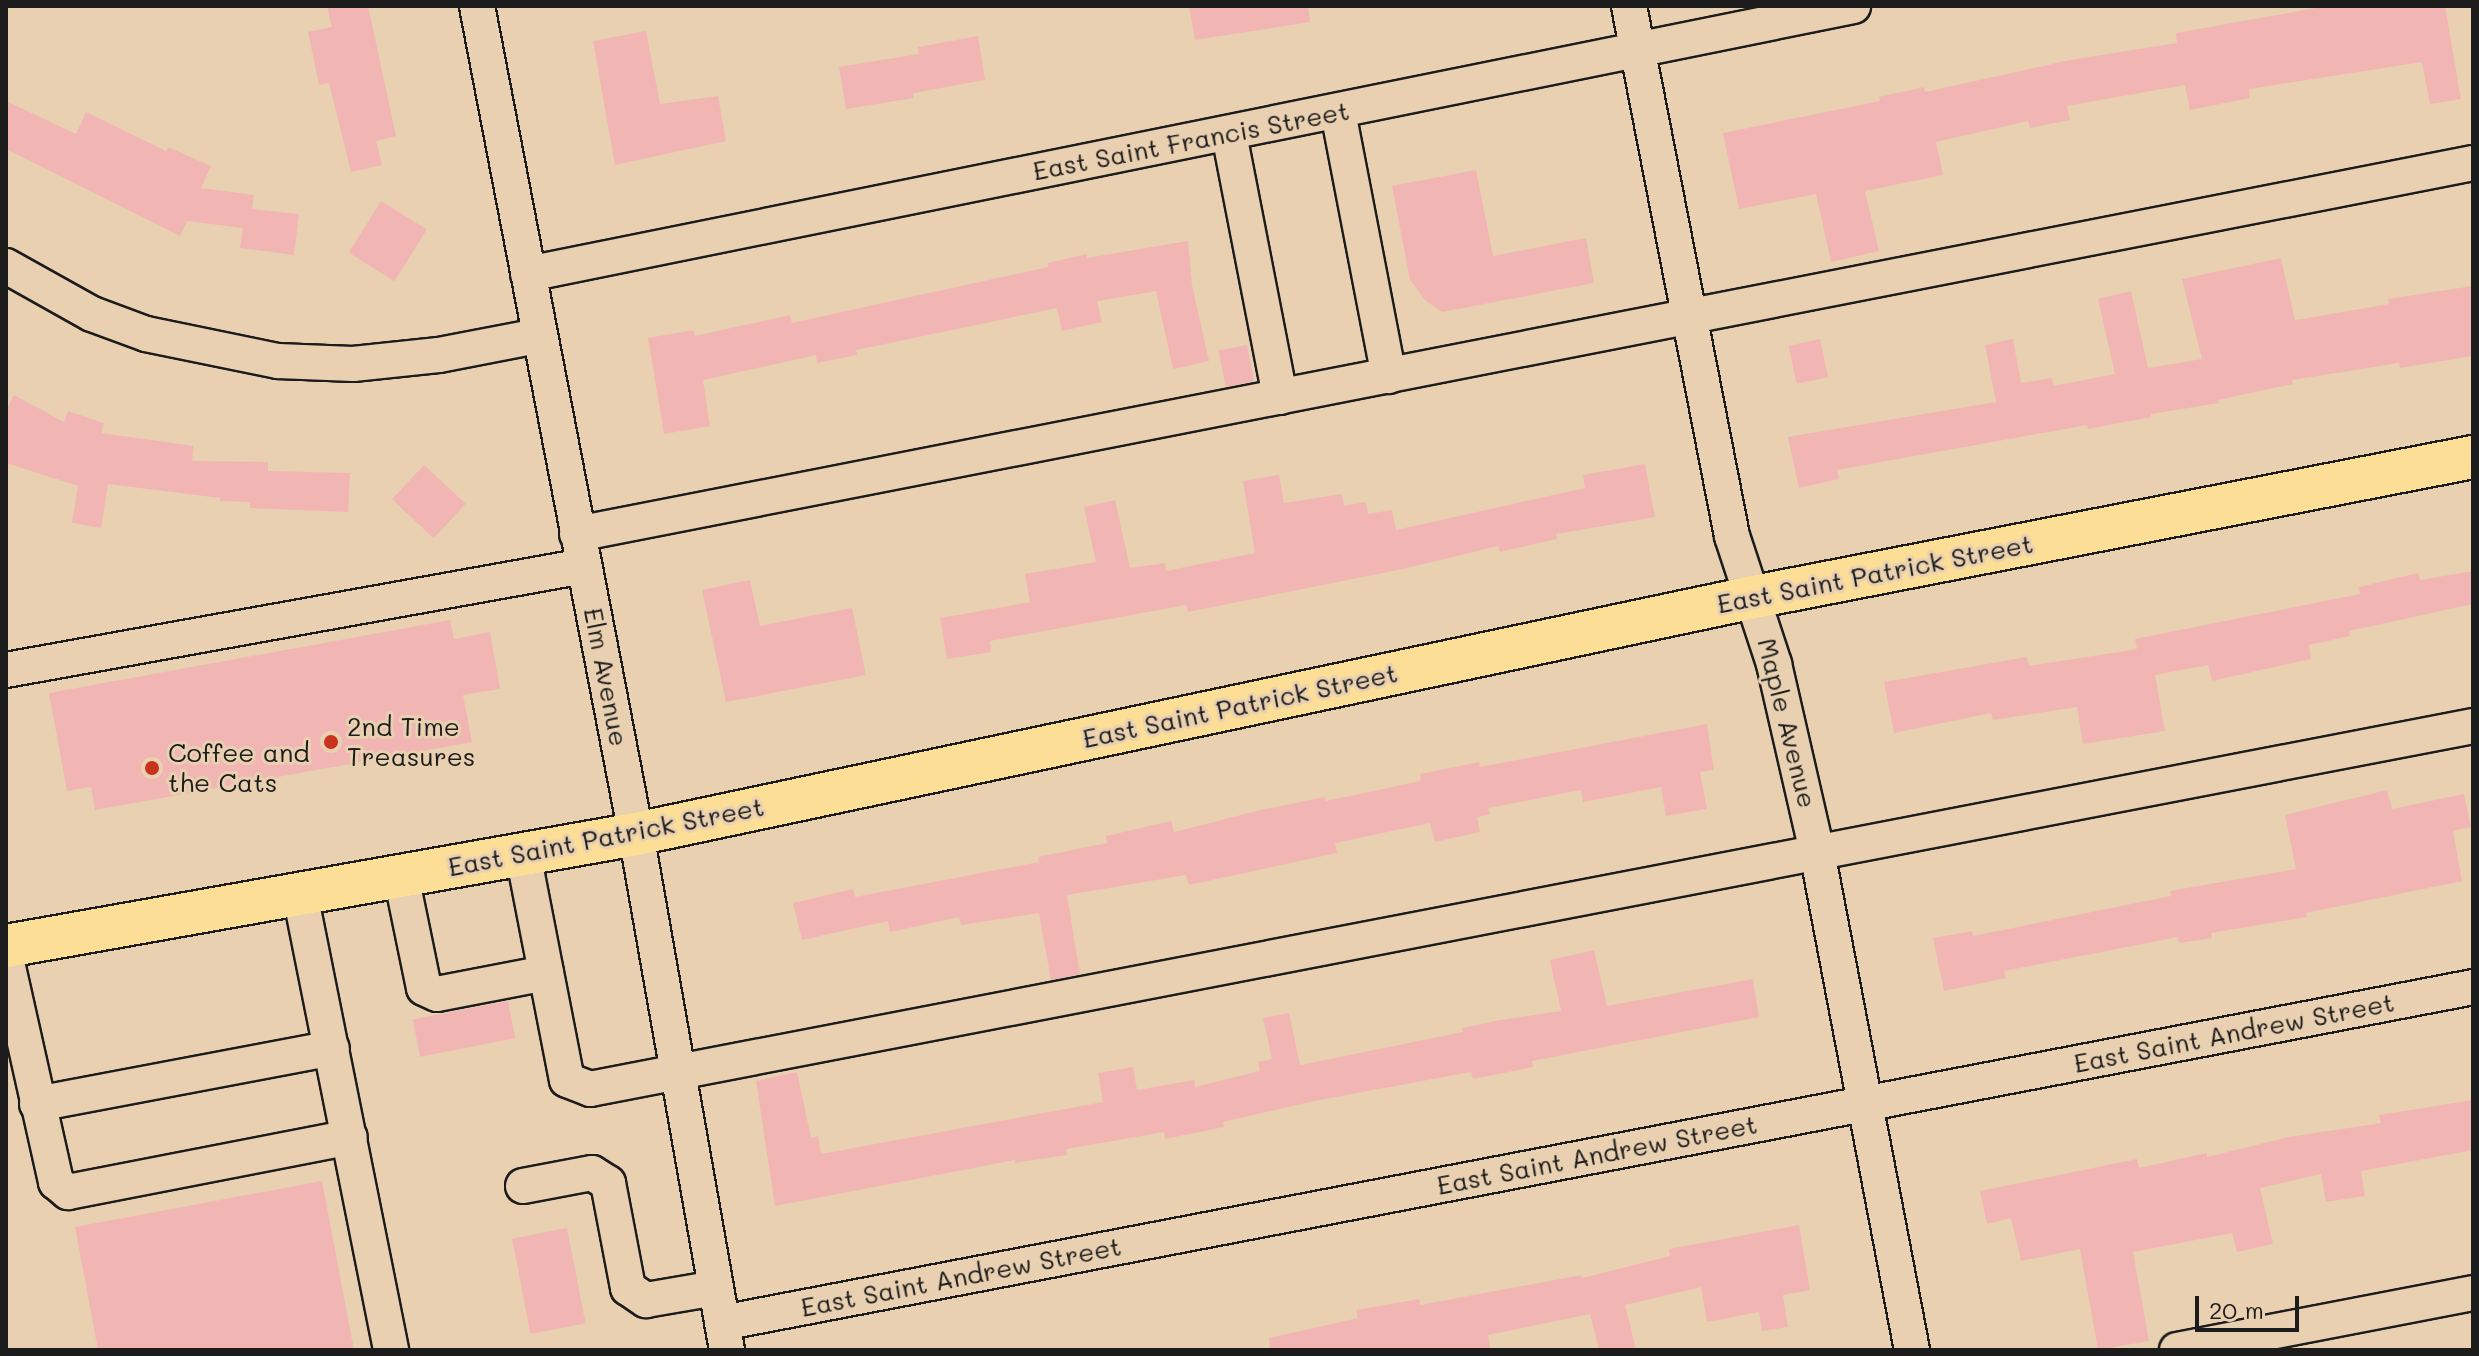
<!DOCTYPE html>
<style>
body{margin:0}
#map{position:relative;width:2479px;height:1356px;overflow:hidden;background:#e9d0b1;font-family:Mali,sans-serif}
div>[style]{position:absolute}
.building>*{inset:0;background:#f1b6b4;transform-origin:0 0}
.roads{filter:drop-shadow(2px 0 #1c1c1c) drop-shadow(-2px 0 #1c1c1c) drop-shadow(0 2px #1c1c1c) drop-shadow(0 -2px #1c1c1c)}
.minor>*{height:34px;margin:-17px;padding:0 17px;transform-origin:17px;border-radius:17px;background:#e9d0b1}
.major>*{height:42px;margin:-21px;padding:0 21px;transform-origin:21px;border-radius:21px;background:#fcde96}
.dots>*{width:22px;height:22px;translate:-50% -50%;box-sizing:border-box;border:4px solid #e9d0b1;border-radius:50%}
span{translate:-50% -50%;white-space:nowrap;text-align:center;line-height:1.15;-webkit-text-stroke:6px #e9d0b1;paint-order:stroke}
.street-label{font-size:26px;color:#1c1c1c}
.poi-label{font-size:26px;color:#1c1c1c}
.left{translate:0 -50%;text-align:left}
.frame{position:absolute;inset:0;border:8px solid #1c1c1c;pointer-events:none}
.scale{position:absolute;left:2195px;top:1296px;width:104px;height:36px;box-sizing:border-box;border:4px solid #1c1c1c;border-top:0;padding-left:10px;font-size:24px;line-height:28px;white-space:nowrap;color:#1c1c1c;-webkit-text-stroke:6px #e9d0b1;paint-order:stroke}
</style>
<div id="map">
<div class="building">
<i style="clip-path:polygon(327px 6px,368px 6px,396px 136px,376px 141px,382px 165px,351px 172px,329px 83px,319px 85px,308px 32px,332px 27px)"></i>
<i style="clip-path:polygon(1189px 6px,1308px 6px,1310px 22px,1195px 40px)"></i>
<i style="clip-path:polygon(2327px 6px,2445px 6px,2461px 99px,2430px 104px,2422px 62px,2249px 89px,2250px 98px,2190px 110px,2185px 85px,2067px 106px,2070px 120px,2030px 128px,2028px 121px,1936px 142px,1943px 175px,1865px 191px,1879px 251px,1831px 262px,1816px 194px,1739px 209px,1723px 133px,1880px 101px,1879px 97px,1924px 87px,1925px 92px,2070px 60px,2177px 43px,2176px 33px)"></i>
<i style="clip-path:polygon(646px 31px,660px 104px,718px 96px,726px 141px,615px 165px,593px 41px)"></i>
<i style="clip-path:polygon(978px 36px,985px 80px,913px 93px,914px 98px,846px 109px,839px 67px,919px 54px,918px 47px)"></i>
<i style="clip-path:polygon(6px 101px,76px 134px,86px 112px,166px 151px,168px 147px,211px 166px,201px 188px,254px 195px,252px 209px,299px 214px,294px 255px,240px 248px,243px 228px,187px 221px,180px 236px,6px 149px)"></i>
<i style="clip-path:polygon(1476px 170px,1493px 256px,1586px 238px,1594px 283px,1442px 312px,1426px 301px,1410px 280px,1392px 186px)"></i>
<i style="left:381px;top:201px;width:54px;height:61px;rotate:32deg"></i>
<i style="clip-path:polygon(1188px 241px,1192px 285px,1209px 361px,1173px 369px,1156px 291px,1097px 301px,1102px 322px,1062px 331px,1057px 308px,856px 350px,857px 355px,817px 363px,816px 355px,703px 380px,710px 426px,664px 434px,648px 338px,694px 330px,695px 336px,790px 315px,792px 323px,1048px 267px,1048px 263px,1087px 254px,1087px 258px)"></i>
<i style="clip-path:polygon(2281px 258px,2295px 320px,2389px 304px,2388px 299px,2473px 286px,2473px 356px,2400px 368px,2399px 363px,2292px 380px,2293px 384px,2218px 400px,2219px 403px,2151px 414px,2151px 417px,2088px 429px,2087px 425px,1837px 470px,1839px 479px,1799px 488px,1788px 437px,1996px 402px,1985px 345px,2013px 339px,2021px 383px,2052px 378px,2053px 386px,2115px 374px,2098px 299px,2131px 291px,2148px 368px,2202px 359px,2182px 279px)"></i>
<i style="left:1820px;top:339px;width:39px;height:32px;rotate:78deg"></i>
<i style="left:1247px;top:345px;width:37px;height:29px;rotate:79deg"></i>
<i style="clip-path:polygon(14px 395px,64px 422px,68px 411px,104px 423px,101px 433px,194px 446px,192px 461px,268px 462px,268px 471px,350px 473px,348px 512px,250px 508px,250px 502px,220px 501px,220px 498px,108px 484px,101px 528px,72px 523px,78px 486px,6px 463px,6px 410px)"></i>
<i style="clip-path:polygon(1645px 464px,1655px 517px,1556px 534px,1557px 539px,1500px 552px,1498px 546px,1403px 569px,1188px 612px,1186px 605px,990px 641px,991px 652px,947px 659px,940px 618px,1030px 602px,1025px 574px,1096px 562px,1084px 507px,1115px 500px,1130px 568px,1165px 563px,1166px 571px,1255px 553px,1243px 481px,1279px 475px,1284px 503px,1342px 494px,1344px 506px,1366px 502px,1368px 514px,1392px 510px,1396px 530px,1585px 488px,1583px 475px)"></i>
<i style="left:424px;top:465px;width:57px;height:47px;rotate:43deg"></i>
<i style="clip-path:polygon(2473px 571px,2473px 604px,2349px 631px,2350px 636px,2309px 645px,2311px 659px,2212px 681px,2208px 665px,2155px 675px,2165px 731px,2083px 744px,2077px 707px,1993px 720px,1991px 713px,1894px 733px,1884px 682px,2027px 657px,2029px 666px,2137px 649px,2135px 639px,2360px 594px,2359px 587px,2418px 573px,2420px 580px)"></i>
<i style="clip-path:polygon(750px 580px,760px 626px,852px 608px,866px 675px,726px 702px,702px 590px)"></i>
<i style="clip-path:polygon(450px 620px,454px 639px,490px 632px,500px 689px,463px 695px,472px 742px,95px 810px,91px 787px,67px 791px,49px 693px)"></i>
<i style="clip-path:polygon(1707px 724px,1714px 770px,1700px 772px,1707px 809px,1666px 816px,1661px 787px,1583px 802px,1581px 790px,1488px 808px,1490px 814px,1477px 817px,1480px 832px,1435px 842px,1430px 823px,1335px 843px,1337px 853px,1189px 885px,1186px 875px,1067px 895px,1080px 974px,1051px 980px,1039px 913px,961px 925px,959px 917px,890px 932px,888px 921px,802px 940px,793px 903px,853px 889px,855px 897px,1039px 862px,1038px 857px,1107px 843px,1106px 836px,1171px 821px,1174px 832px,1261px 810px,1325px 797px,1326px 801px,1421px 781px,1420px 774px,1479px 762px,1480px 767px)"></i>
<i style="clip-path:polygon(2387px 790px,2392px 809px,2464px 794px,2471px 827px,2453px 831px,2462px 881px,2306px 913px,2307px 917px,2211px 933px,2212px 938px,2179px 943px,2178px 937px,2004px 971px,2006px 978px,1944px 991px,1933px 938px,1972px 931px,1973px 936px,2171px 896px,2170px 891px,2296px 869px,2285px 815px)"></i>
<i style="clip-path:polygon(1594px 950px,1607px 1006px,1753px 979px,1759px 1017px,1532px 1061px,1533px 1067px,1473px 1079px,1471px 1072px,1314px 1101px,1223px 1122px,1224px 1127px,1165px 1139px,1164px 1132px,1066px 1149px,1067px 1155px,1015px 1163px,1015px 1160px,775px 1206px,756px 1081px,797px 1072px,811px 1138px,818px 1136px,821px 1154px,1103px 1102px,1098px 1073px,1133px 1067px,1137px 1090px,1194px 1080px,1195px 1087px,1260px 1071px,1258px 1062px,1272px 1059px,1263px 1018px,1289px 1013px,1300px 1065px,1463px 1032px,1462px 1028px,1500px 1020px,1561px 1011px,1550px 960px)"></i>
<i style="left:508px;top:1001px;width:38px;height:97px;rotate:79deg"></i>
<i style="clip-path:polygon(2473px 1100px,2473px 1150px,2361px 1171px,2365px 1196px,2326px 1202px,2321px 1174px,2260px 1188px,2273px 1244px,2237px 1252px,2232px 1233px,2133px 1252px,2149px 1341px,2098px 1350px,2080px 1249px,2021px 1261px,2011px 1218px,1987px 1224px,1980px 1191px,2137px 1159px,2139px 1168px,2207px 1153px,2207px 1157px,2289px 1137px,2381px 1123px,2379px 1115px)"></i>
<i style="clip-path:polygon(322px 1181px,354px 1350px,98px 1350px,75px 1227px)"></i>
<i style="clip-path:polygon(1799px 1225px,1810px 1290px,1783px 1295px,1788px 1327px,1762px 1331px,1759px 1312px,1707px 1322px,1701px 1287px,1625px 1305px,1636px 1350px,1599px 1350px,1590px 1314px,1488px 1335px,1491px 1350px,1270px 1350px,1269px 1338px,1358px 1318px,1356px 1310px,1419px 1299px,1420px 1305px,1582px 1275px,1582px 1278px,1670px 1256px,1669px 1249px)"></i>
<i style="left:567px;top:1228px;width:97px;height:56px;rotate:79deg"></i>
</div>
<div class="roads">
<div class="minor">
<i style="left:477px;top:6px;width:843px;rotate:79.13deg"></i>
<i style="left:636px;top:834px;width:524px;rotate:80deg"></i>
<i style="left:1629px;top:6px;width:540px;rotate:79deg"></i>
<i style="left:1732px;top:536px;width:135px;rotate:71.8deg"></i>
<i style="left:1774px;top:664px;width:193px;rotate:77.1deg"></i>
<i style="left:1817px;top:852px;width:507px;rotate:79.2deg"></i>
<i style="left:1338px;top:112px;width:269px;rotate:79.1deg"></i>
<i style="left:1229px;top:134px;width:268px;rotate:79deg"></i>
<i style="left:6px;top:266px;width:98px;rotate:29.2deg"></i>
<i style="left:92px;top:314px;width:58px;rotate:20.3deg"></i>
<i style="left:146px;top:334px;width:135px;rotate:11.6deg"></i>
<i style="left:278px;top:361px;width:75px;rotate:2.3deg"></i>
<i style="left:353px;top:364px;width:86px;rotate:-6deg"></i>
<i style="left:439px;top:355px;width:101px;rotate:-10.9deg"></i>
<i style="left:528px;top:274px;width:1352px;rotate:-11.43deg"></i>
<i style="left:577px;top:534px;width:1932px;rotate:-11.07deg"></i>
<i style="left:6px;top:670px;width:587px;rotate:-10.2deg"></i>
<i style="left:523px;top:854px;width:230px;rotate:79deg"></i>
<i style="left:567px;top:1080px;width:25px;rotate:21deg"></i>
<i style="left:590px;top:1089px;width:1918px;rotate:-10.91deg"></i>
<i style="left:401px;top:876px;width:114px;rotate:78.4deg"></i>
<i style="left:424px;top:988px;width:14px;rotate:25deg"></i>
<i style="left:437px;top:994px;width:111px;rotate:-10.9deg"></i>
<i style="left:300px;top:894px;width:465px;rotate:78.7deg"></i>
<i style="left:6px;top:958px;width:230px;rotate:77.4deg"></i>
<i style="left:56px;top:1182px;width:16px;rotate:40deg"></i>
<i style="left:68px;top:1192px;width:287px;rotate:-11deg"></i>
<i style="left:37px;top:1104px;width:300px;rotate:-10.7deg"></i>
<i style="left:523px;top:1186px;width:70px;rotate:-10.7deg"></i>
<i style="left:592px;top:1173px;width:19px;rotate:32deg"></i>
<i style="left:608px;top:1183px;width:107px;rotate:79.2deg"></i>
<i style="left:628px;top:1288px;width:22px;rotate:34deg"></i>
<i style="left:646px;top:1300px;width:71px;rotate:-9.7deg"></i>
<i style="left:722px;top:1323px;width:1783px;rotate:-10.86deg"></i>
<i style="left:2177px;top:1350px;width:301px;rotate:-10.9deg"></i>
</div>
<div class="major">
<i style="left:6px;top:946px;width:640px;rotate:-10.08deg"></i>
<i style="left:636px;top:834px;width:1143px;rotate:-11.97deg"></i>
<i style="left:1754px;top:597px;width:733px;rotate:-11.02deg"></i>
</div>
</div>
<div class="dots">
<i style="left:331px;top:742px;background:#c8321e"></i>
<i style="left:152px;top:768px;background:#c8321e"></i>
</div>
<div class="street-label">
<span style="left:1191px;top:141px;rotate:-11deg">East Saint Francis Street</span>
<span style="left:1875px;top:574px;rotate:-11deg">East Saint Patrick Street</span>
<span style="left:606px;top:677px;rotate:79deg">Elm Avenue</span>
<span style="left:1240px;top:706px;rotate:-12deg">East Saint Patrick Street</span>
<span style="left:1787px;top:723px;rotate:76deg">Maple Avenue</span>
<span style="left:606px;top:837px;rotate:-11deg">East Saint Patrick Street</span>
<span style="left:2234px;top:1033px;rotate:-11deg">East Saint Andrew Street</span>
<span style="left:1597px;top:1155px;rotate:-11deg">East Saint Andrew Street</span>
<span style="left:961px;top:1277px;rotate:-11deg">East Saint Andrew Street</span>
</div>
<div class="poi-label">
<span class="left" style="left:347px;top:742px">2nd Time<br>Treasures</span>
<span class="left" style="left:168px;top:768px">Coffee and<br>the Cats</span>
</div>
<div class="frame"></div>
<div class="scale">20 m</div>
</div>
